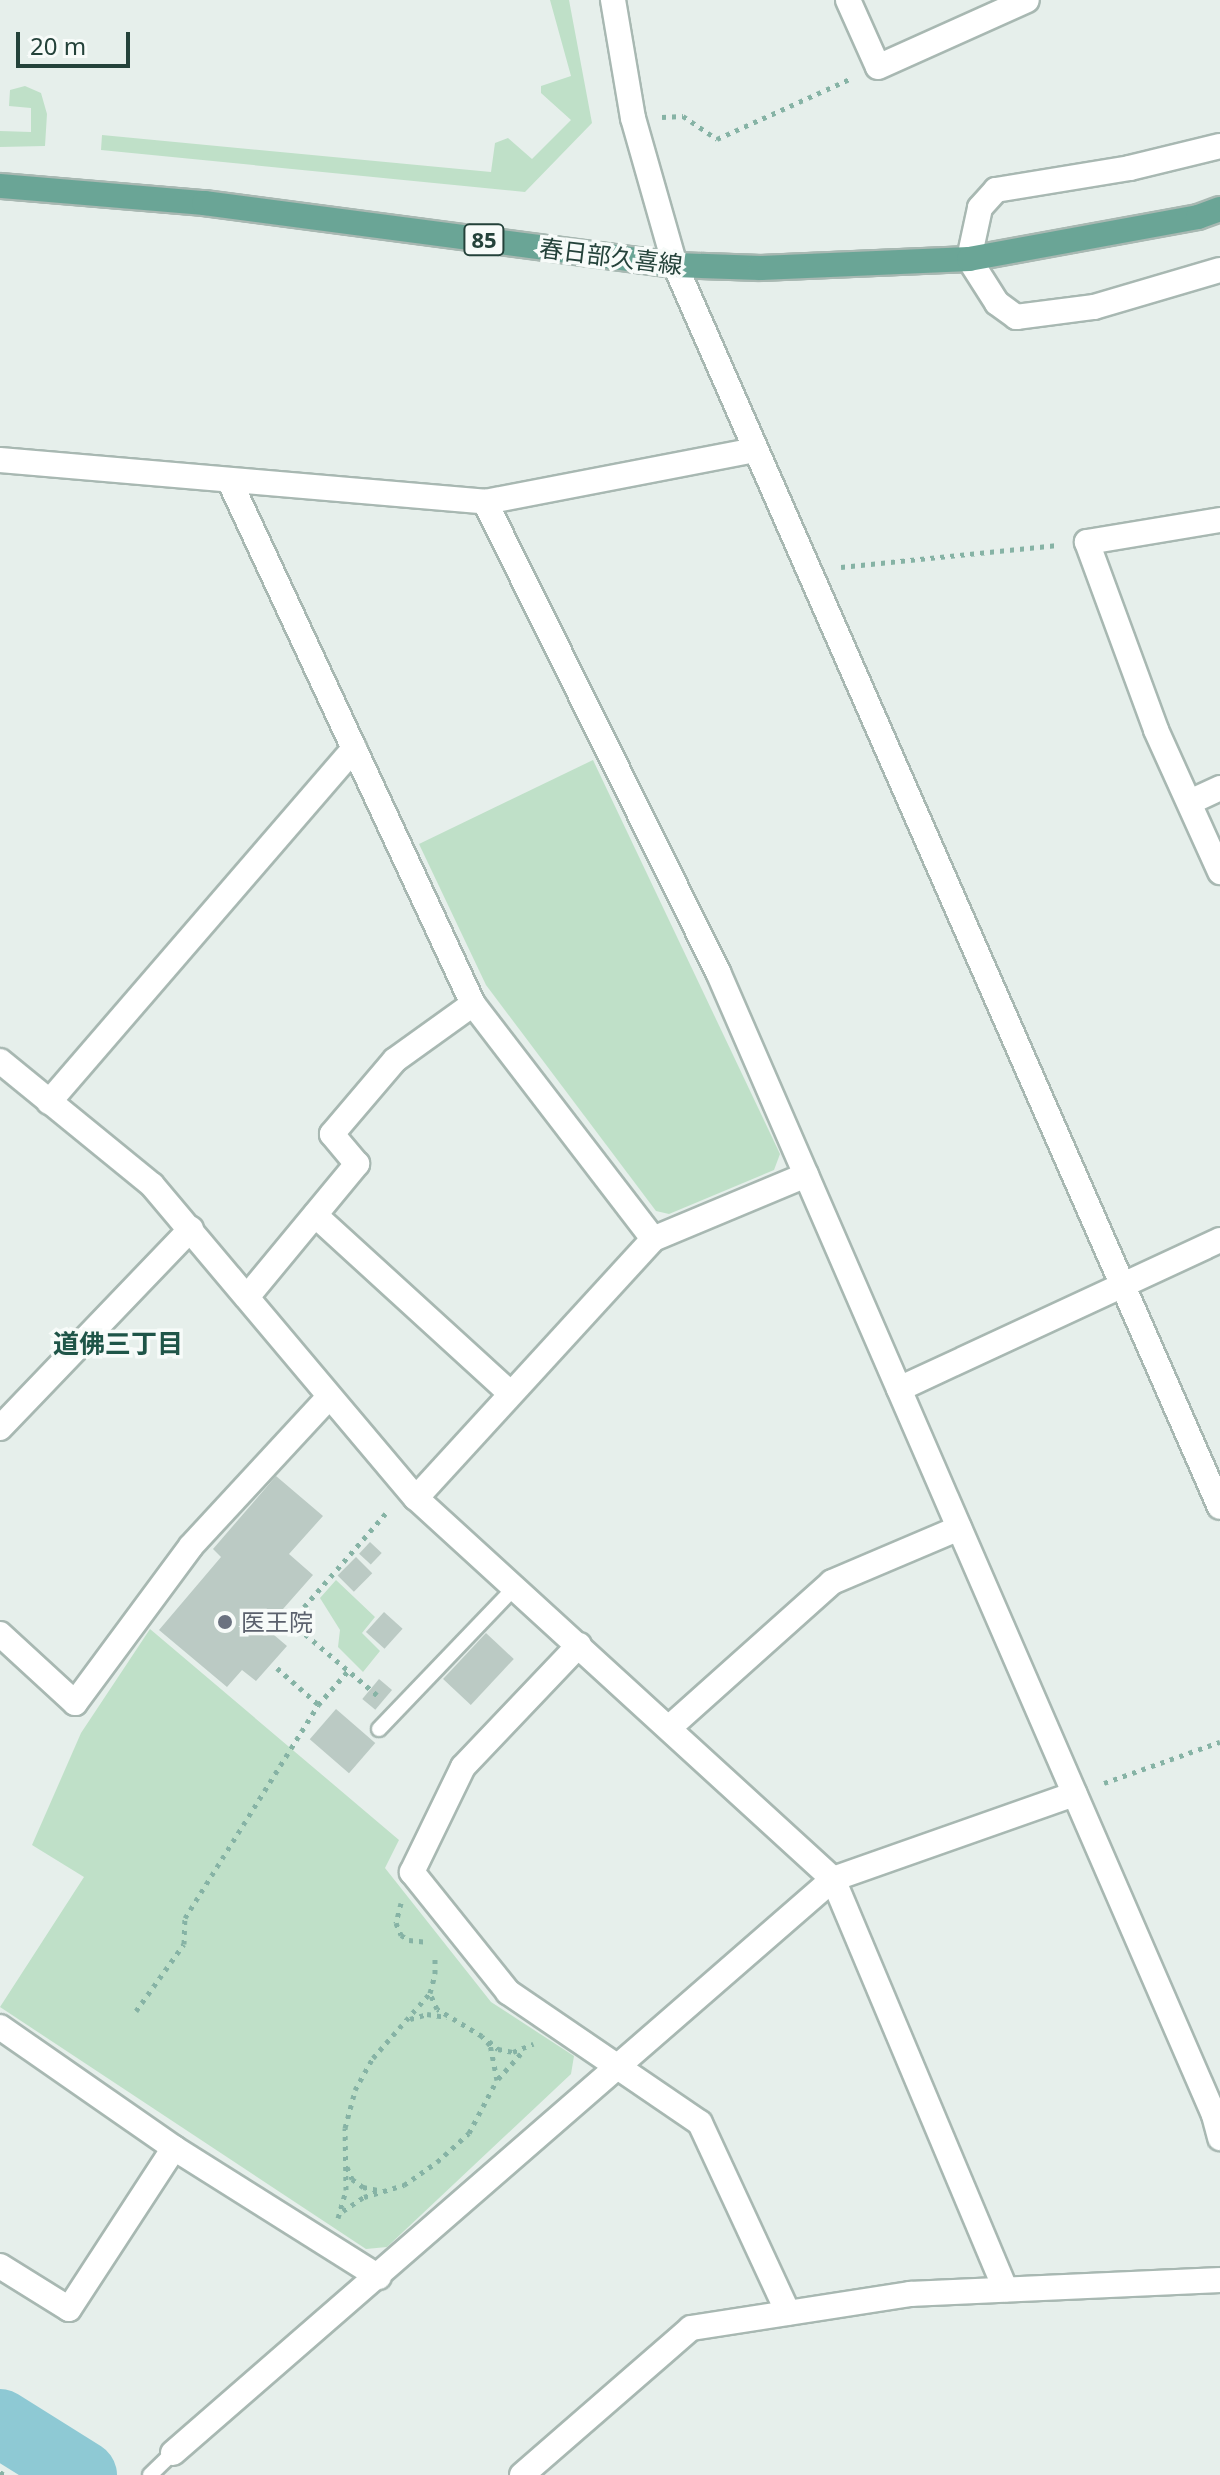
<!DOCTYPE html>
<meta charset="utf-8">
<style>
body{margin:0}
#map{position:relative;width:1220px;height:2475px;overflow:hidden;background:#e6efeb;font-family:"Noto Sans","Noto Sans JP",sans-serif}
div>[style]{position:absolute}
.green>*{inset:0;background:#bfe0c8}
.river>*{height:68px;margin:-34px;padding:0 34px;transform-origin:34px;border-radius:34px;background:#8ec9d4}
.building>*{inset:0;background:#bbcac4;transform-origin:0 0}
.path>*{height:5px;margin-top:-2.5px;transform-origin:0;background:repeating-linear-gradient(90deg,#86b3a5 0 4px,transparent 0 10px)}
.roads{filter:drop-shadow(2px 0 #a8b8b2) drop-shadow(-2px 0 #a8b8b2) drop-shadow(0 2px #a8b8b2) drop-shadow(0 -2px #a8b8b2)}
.lane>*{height:14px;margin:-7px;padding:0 7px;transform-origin:7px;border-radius:7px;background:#fff}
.street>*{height:24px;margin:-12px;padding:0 12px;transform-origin:12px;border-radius:12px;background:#fff}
.secondary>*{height:24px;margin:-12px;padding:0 12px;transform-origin:12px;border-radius:12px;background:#fff}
.primary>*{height:24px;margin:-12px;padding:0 12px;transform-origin:12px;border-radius:12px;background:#6aa596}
.dots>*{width:22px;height:22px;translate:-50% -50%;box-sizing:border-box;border:4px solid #f7fbf9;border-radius:50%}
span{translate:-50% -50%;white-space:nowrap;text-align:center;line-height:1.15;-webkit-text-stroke:7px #f7fbf9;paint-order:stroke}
.shield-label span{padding:2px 6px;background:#f7fbf9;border:2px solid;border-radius:6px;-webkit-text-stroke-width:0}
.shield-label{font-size:22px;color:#24423a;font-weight:700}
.street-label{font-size:24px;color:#24423a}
.worship-label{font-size:24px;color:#5b616d}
.left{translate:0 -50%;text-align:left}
.neighbourhood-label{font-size:26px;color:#1f5548;font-weight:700}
.scale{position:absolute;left:16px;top:32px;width:114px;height:36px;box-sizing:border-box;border:4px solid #24423a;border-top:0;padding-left:10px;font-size:24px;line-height:28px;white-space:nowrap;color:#24423a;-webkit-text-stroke:6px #f7fbf9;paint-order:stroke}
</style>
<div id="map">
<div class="green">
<i style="clip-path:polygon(550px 0,569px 0,592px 123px,525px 192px,101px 150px,102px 135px,491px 172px,495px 143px,508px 138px,532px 159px,571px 120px,541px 93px,541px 86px,571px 76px)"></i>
<i style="clip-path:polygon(25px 86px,41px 93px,47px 114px,45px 146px,0 147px,0 131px,31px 132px,31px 108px,9px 106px,10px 90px)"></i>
<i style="clip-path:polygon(593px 760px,780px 1154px,774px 1170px,669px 1214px,656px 1211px,486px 985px,419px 844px)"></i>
<i style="clip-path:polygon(336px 1580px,375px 1617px,362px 1633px,380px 1651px,363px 1672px,338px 1647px,340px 1630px,320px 1598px)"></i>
<i style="clip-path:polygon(150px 1629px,399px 1840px,385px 1868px,491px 2002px,574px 2056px,571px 2074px,387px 2247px,366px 2249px,0 2007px,84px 1877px,32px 1845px,81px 1733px)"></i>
</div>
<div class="river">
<i style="left:0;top:2423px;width:98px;rotate:32.1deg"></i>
</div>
<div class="building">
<i style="clip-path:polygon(276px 1476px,323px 1516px,289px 1554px,313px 1575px,283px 1609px,291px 1615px,274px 1635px,287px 1646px,256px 1681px,242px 1670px,227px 1687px,159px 1630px,221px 1557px,213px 1549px)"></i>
<i style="left:370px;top:1542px;width:16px;height:16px;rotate:43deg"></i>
<i style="left:356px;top:1557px;width:23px;height:26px;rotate:45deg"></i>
<i style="left:384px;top:1612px;width:25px;height:27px;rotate:42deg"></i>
<i style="left:486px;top:1633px;width:38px;height:63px;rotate:43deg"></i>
<i style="left:379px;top:1679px;width:17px;height:26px;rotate:40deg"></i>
<i style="left:336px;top:1709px;width:52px;height:40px;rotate:41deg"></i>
</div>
<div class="path">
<i style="left:662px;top:117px;width:21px;rotate:-3deg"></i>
<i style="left:683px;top:116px;width:41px;rotate:34.1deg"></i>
<i style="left:717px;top:139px;width:148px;rotate:-24.3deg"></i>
<i style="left:841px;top:567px;width:218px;rotate:-5.8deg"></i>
<i style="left:277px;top:1668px;width:55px;rotate:41.3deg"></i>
<i style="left:377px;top:1695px;width:113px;rotate:-139.7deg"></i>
<i style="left:291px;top:1622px;width:146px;rotate:-48.9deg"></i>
<i style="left:1104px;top:1783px;width:123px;rotate:-19.5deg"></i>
<i style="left:401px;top:1903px;width:21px;rotate:104deg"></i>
<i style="left:396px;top:1923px;width:13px;rotate:67deg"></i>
<i style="left:401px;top:1935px;width:9px;rotate:32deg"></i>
<i style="left:409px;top:1940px;width:19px;rotate:6deg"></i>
<i style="left:136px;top:2011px;width:82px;rotate:-54.4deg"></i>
<i style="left:184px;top:1944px;width:26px;rotate:-88deg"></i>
<i style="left:185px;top:1918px;width:251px;rotate:-58deg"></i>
<i style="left:318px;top:1705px;width:45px;rotate:-48.6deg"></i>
<i style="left:410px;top:2019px;width:18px;rotate:-16deg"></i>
<i style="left:427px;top:2014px;width:20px;rotate:9deg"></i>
<i style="left:489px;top:2041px;width:12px;rotate:42deg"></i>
<i style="left:498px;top:2049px;width:15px;rotate:11deg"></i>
<i style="left:513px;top:2052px;width:22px;rotate:-22deg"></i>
<i style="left:498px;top:2079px;width:38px;rotate:-48deg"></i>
<i style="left:347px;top:2167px;width:13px;rotate:67deg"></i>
<i style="left:352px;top:2179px;width:14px;rotate:36deg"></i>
<i style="left:363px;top:2187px;width:15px;rotate:11deg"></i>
<i style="left:343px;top:2211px;width:25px;rotate:-34deg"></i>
<i style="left:364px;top:2197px;width:42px;rotate:-16.7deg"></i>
<i style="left:404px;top:2185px;width:40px;rotate:-34.9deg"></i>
<i style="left:437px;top:2162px;width:43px;rotate:-42.2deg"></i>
<i style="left:469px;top:2133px;width:60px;rotate:-62.2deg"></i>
<i style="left:497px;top:2080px;width:36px;rotate:-101deg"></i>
<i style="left:490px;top:2045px;width:12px;rotate:-132deg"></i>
<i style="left:482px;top:2036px;width:52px;rotate:-149deg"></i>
<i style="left:437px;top:2009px;width:17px;rotate:-114deg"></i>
<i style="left:338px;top:2218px;width:29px;rotate:-74deg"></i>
<i style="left:346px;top:2190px;width:62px;rotate:-90.9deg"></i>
<i style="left:345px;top:2128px;width:39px;rotate:-75deg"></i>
<i style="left:355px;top:2090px;width:37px;rotate:-61deg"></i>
<i style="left:373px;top:2058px;width:86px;rotate:-48.8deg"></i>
<i style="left:430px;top:1993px;width:20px;rotate:-75deg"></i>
<i style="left:435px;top:1974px;width:20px;rotate:-90deg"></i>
<i style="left:0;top:2472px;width:5px;rotate:37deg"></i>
</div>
<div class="roads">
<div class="lane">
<i style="left:379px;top:1729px;width:197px;rotate:-46.2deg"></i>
<i style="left:150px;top:2475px;width:32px;rotate:-44deg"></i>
</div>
<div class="street">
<i style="left:848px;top:0;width:73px;rotate:65.9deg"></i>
<i style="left:878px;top:67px;width:163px;rotate:-24.2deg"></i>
<i style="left:1220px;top:146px;width:93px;rotate:166.3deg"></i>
<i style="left:1130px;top:168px;width:136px;rotate:170.7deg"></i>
<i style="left:996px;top:190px;width:24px;rotate:132deg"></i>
<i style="left:980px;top:208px;width:52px;rotate:102.2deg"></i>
<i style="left:969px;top:259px;width:52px;rotate:57.5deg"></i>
<i style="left:997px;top:303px;width:24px;rotate:36deg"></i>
<i style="left:1016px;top:317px;width:79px;rotate:-7.3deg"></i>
<i style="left:1094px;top:307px;width:131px;rotate:-16.4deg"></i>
<i style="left:0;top:460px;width:487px;rotate:4.9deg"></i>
<i style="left:485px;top:502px;width:275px;rotate:-10.9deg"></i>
<i style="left:230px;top:482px;width:576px;rotate:65.04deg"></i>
<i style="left:473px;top:1004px;width:296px;rotate:52.5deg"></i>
<i style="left:485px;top:502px;width:525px;rotate:63.63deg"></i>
<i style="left:718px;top:972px;width:1246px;rotate:66.54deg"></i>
<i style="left:1214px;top:2115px;width:24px;rotate:75deg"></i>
<i style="left:1220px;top:520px;width:135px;rotate:170.6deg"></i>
<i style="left:1087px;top:542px;width:200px;rotate:69.8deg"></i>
<i style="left:1156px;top:730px;width:156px;rotate:65.7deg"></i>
<i style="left:1190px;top:802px;width:33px;rotate:-25deg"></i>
<i style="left:0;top:1061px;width:196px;rotate:39.2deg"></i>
<i style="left:152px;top:1185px;width:409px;rotate:49.9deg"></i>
<i style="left:416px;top:1498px;width:565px;rotate:42.42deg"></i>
<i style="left:833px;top:1879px;width:445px;rotate:67.2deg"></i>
<i style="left:49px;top:1102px;width:467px;rotate:-49.2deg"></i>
<i style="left:315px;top:1215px;width:265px;rotate:42.4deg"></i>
<i style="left:247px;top:1297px;width:173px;rotate:-50.4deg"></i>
<i style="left:357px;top:1164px;width:39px;rotate:-130deg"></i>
<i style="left:332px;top:1134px;width:97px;rotate:-49.6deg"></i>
<i style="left:395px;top:1060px;width:96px;rotate:-35.7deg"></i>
<i style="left:899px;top:1389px;width:354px;rotate:-24.9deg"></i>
<i style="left:0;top:1428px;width:276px;rotate:-46.2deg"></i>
<i style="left:416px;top:1498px;width:351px;rotate:-47.5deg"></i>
<i style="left:653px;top:1239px;width:166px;rotate:-22.7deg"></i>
<i style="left:0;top:1634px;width:102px;rotate:42.6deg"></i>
<i style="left:75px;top:1703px;width:195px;rotate:-53.5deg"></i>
<i style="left:191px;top:1546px;width:203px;rotate:-47.2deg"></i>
<i style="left:579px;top:1645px;width:168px;rotate:133.6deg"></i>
<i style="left:463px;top:1767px;width:117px;rotate:115.9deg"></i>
<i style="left:412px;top:1872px;width:154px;rotate:51.3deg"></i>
<i style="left:508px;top:1992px;width:232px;rotate:34.3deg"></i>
<i style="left:700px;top:2123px;width:209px;rotate:65.1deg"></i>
<i style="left:670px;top:1727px;width:217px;rotate:-41.8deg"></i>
<i style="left:832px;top:1582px;width:138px;rotate:-23deg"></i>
<i style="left:0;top:2027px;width:212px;rotate:34.8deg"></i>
<i style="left:174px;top:2148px;width:242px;rotate:32.2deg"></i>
<i style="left:0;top:2266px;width:81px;rotate:31.9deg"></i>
<i style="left:69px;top:2309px;width:192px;rotate:-56.9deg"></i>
<i style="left:173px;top:2453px;width:875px;rotate:-41.01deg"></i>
<i style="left:833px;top:1879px;width:256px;rotate:-19.4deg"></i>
<i style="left:522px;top:2475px;width:224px;rotate:-41deg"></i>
<i style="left:691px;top:2328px;width:222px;rotate:-8.8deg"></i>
<i style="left:910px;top:2294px;width:310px;rotate:-2.6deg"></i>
</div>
<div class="secondary">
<i style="left:613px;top:0;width:120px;rotate:80.4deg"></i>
<i style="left:633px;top:118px;width:153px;rotate:74.1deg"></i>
<i style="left:675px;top:265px;width:1356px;rotate:66.31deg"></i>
</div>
<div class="primary">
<i style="left:0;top:186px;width:205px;rotate:4.8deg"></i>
<i style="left:204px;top:203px;width:475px;rotate:7.5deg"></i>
<i style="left:675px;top:265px;width:86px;rotate:2deg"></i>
<i style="left:761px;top:268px;width:208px;rotate:-2.5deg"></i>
<i style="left:969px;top:259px;width:233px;rotate:-10.4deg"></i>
<i style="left:1198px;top:217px;width:23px;rotate:-20deg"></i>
</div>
</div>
<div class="dots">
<i style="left:225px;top:1622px;background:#6b7280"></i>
</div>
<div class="shield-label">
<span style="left:484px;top:240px">85</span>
</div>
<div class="street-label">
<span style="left:611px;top:256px;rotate:7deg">春日部久喜線</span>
</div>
<div class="worship-label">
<span class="left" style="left:241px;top:1622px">医王院</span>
</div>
<div class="neighbourhood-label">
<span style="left:118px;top:1344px">道佛三丁目</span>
</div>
<div class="scale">20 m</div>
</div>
